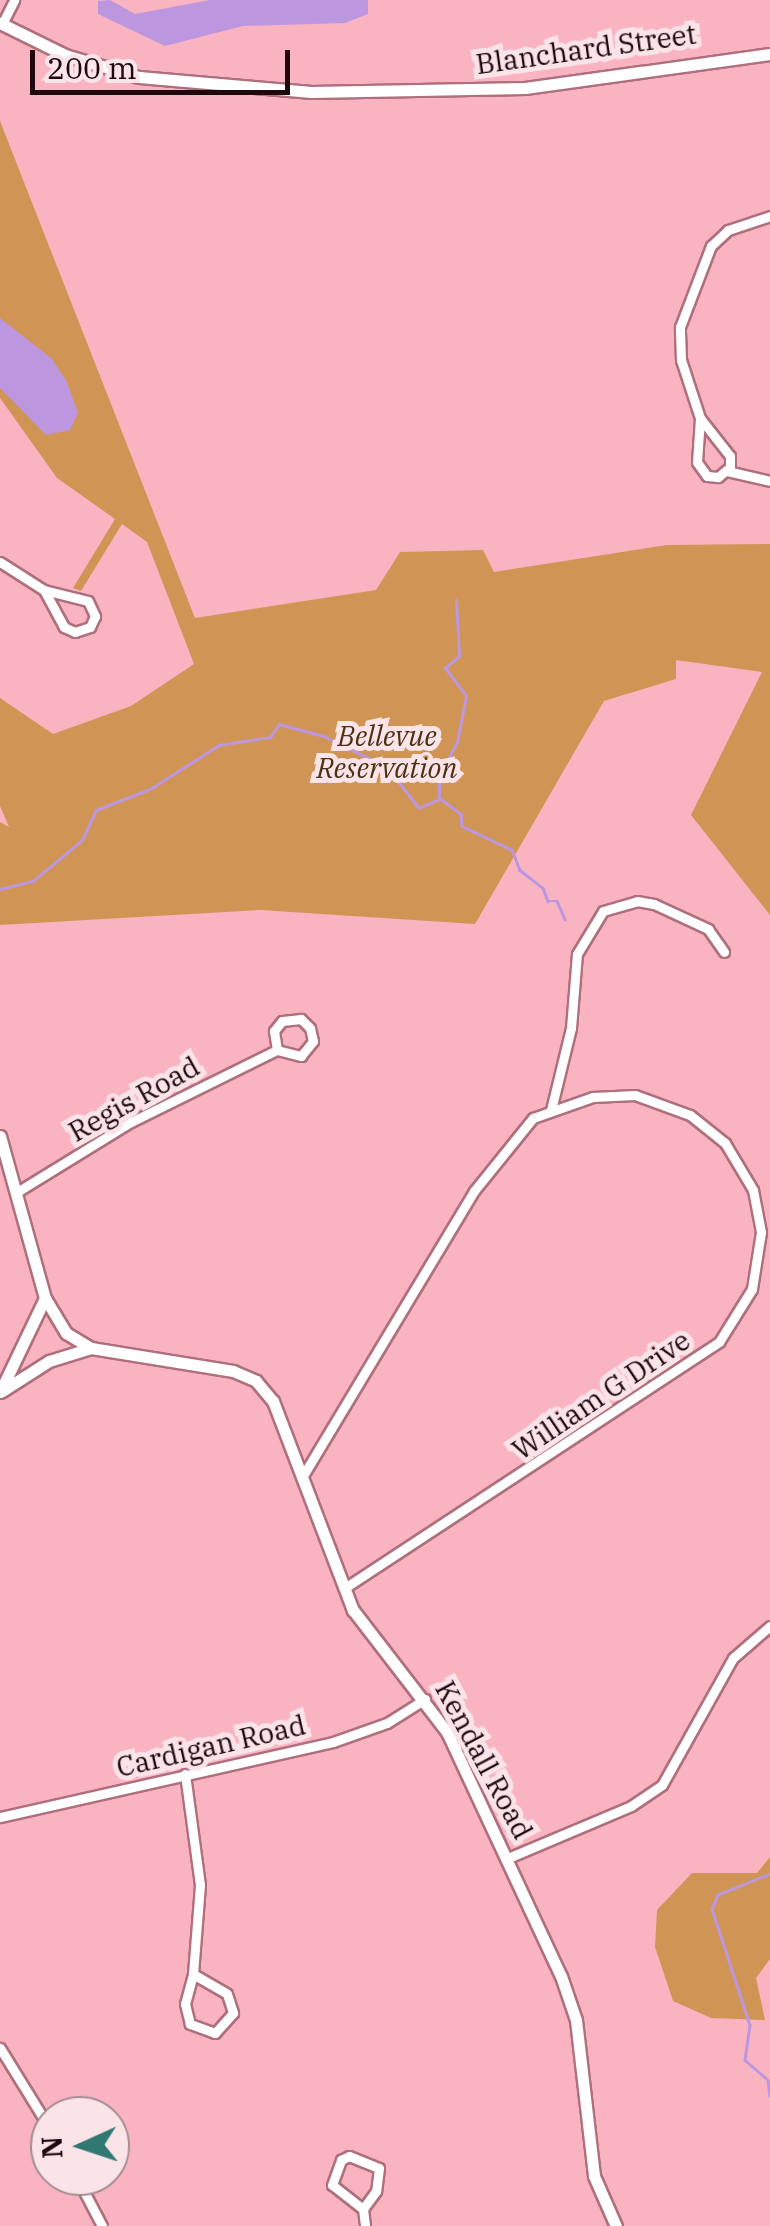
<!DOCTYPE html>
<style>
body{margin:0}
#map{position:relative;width:770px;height:2226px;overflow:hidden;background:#fab4c1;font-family:"IBM Plex Serif",serif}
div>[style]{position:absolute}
.green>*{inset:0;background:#d09554}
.water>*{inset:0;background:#bc97e0}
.stream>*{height:2.5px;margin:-1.25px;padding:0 1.25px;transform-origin:1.25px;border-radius:1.25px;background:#bc97e0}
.roads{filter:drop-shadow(2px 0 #af6f7c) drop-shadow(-2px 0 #af6f7c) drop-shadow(0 2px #af6f7c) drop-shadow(0 -2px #af6f7c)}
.minor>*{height:9px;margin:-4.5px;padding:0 4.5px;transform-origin:4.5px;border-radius:4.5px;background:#fff}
.tertiary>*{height:11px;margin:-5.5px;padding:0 5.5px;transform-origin:5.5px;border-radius:5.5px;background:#fff}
span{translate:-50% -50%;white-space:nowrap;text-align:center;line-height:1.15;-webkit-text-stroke:10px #fbe4e8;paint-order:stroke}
.street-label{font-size:28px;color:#1e070d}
.park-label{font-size:28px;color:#4b3115;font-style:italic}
.north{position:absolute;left:30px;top:2096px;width:100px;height:100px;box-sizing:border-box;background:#fbe4e8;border:2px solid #a38c90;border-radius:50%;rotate:267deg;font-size:28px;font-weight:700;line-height:40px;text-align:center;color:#1e070d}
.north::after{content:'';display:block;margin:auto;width:35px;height:45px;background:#307871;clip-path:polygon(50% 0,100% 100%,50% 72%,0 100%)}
.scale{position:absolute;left:30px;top:50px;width:260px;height:45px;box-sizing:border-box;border:5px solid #1e070d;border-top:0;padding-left:12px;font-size:30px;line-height:35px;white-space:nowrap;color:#1e070d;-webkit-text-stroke:8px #fbe4e8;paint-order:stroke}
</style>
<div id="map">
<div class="green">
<i style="clip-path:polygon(0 121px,195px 618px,376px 590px,400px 552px,483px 550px,494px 572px,667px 545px,770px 544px,770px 915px,691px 815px,762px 672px,676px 660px,676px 679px,604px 701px,475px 924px,260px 910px,0 925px,0 822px,9px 827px,0 806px,0 698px,53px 734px,131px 706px,194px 664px,147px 542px,122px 524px,81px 591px,73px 588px,115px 519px,57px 478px,0 398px)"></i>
<i style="clip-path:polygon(770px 1857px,770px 1959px,756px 1978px,765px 2020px,711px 2018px,673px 2001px,655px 1947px,657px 1910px,692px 1873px,757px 1873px)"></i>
</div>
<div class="water">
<i style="clip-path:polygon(110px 0,135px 14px,210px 0,368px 0,368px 14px,345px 23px,243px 26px,165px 46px,98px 14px,98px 1px)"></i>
<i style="clip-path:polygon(0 318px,51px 358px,66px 380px,78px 413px,70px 430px,46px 435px,0 388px)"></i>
</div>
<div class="stream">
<i style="left:439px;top:797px;width:21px;rotate:-90deg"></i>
<i style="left:439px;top:776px;width:38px;rotate:-62deg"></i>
<i style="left:457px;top:742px;width:47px;rotate:-78.9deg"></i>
<i style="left:466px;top:696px;width:35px;rotate:-127deg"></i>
<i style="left:445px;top:668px;width:18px;rotate:-41deg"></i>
<i style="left:459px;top:656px;width:56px;rotate:-93.1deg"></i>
<i style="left:441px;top:799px;width:25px;rotate:37deg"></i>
<i style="left:461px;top:814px;width:12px;rotate:85deg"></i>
<i style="left:462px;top:826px;width:55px;rotate:25.6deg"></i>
<i style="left:512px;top:850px;width:22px;rotate:68deg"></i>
<i style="left:520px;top:870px;width:29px;rotate:38deg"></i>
<i style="left:543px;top:888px;width:14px;rotate:69deg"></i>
<i style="left:548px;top:901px;width:9px"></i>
<i style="left:557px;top:901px;width:20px;rotate:66deg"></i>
<i style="left:0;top:889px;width:34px;rotate:-14deg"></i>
<i style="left:33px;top:881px;width:64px;rotate:-39.9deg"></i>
<i style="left:82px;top:840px;width:33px;rotate:-65deg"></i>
<i style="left:96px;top:810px;width:58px;rotate:-21.3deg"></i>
<i style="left:150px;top:789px;width:82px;rotate:-32.5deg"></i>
<i style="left:219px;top:745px;width:52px;rotate:-8.9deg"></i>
<i style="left:270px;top:737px;width:16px;rotate:-55deg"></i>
<i style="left:279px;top:724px;width:47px;rotate:14.9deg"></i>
<i style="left:324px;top:736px;width:70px;rotate:26.2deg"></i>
<i style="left:387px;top:767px;width:52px;rotate:52deg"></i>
<i style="left:419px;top:808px;width:22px;rotate:-24deg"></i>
<i style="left:770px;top:1874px;width:56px;rotate:158deg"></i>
<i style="left:718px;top:1895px;width:15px;rotate:113deg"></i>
<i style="left:712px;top:1909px;width:122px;rotate:71.9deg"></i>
<i style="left:750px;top:2025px;width:35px;rotate:98deg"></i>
<i style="left:745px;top:2060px;width:30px;rotate:41deg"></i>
<i style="left:768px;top:2080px;width:16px;rotate:83deg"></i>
</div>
<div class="roads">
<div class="minor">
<i style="left:2px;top:24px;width:27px;rotate:-63deg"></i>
<i style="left:700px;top:418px;width:48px;rotate:51.7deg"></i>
<i style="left:730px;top:456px;width:11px;rotate:90deg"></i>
<i style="left:730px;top:467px;width:16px;rotate:140deg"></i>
<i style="left:718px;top:477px;width:11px;rotate:-175deg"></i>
<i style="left:707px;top:476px;width:17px;rotate:-126deg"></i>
<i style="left:697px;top:462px;width:44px;rotate:-86.1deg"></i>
<i style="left:700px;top:418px;width:61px;rotate:-108.1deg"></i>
<i style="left:681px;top:360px;width:33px;rotate:-92deg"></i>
<i style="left:680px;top:327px;width:87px;rotate:-69.1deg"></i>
<i style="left:711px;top:246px;width:23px;rotate:-43deg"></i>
<i style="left:728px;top:230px;width:44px;rotate:-18.4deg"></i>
<i style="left:727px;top:471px;width:44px;rotate:13.1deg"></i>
<i style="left:0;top:562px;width:52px;rotate:32.5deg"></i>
<i style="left:44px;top:590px;width:45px;rotate:14deg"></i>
<i style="left:88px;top:601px;width:17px;rotate:65deg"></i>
<i style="left:95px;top:616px;width:12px;rotate:114deg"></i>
<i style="left:90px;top:627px;width:16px;rotate:162deg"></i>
<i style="left:75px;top:632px;width:12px;rotate:-156deg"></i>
<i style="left:64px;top:627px;width:42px;rotate:-118.4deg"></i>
<i style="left:551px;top:1110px;width:84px;rotate:-76.3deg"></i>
<i style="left:571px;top:1028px;width:74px;rotate:-85.4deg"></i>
<i style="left:577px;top:954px;width:50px;rotate:-58.8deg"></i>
<i style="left:603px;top:911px;width:35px;rotate:-16deg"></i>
<i style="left:637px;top:901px;width:17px;rotate:10deg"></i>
<i style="left:654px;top:904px;width:60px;rotate:24.8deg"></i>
<i style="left:708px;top:929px;width:28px;rotate:55deg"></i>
<i style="left:17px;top:1192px;width:134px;rotate:-31.6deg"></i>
<i style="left:131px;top:1122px;width:163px;rotate:-26.3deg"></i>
<i style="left:277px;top:1050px;width:25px;rotate:14deg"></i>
<i style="left:301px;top:1056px;width:19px;rotate:-51deg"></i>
<i style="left:313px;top:1041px;width:13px;rotate:-103deg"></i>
<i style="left:310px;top:1028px;width:13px;rotate:-135deg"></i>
<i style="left:301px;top:1019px;width:19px;rotate:174deg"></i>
<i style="left:282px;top:1021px;width:13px;rotate:129deg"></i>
<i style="left:274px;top:1031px;width:19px;rotate:81deg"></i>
<i style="left:304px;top:1474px;width:330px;rotate:-59deg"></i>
<i style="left:474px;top:1191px;width:94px;rotate:-51.1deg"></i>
<i style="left:533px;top:1118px;width:64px;rotate:-19.3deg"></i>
<i style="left:593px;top:1097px;width:42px;rotate:-2.7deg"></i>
<i style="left:635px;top:1095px;width:59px;rotate:20deg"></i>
<i style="left:690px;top:1115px;width:45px;rotate:38.7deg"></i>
<i style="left:725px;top:1143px;width:55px;rotate:59.2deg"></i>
<i style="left:753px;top:1190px;width:43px;rotate:79.2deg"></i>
<i style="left:761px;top:1232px;width:58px;rotate:99deg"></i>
<i style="left:752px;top:1289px;width:62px;rotate:121.9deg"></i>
<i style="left:719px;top:1342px;width:448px;rotate:146.7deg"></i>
<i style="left:185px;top:1774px;width:112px;rotate:82.3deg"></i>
<i style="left:200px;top:1885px;width:89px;rotate:94.5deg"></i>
<i style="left:193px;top:1974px;width:39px;rotate:30deg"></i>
<i style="left:227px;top:1994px;width:20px;rotate:72deg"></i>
<i style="left:233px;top:2013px;width:27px;rotate:132deg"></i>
<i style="left:215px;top:2033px;width:27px;rotate:-160deg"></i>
<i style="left:190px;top:2024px;width:21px;rotate:-104deg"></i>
<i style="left:185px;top:2004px;width:31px;rotate:-75deg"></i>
<i style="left:0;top:1817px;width:341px;rotate:-12.7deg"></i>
<i style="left:333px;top:1742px;width:57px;rotate:-19.4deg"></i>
<i style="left:387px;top:1723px;width:45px;rotate:-32.3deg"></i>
<i style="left:508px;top:1858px;width:134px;rotate:-22.9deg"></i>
<i style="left:631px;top:1806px;width:37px;rotate:-34deg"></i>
<i style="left:662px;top:1785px;width:145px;rotate:-60.8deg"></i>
<i style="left:733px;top:1658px;width:49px;rotate:-40.9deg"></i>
<i style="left:0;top:2048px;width:95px;rotate:58.3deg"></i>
<i style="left:76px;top:2176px;width:56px;rotate:62.5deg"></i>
<i style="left:363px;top:2209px;width:39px;rotate:-142deg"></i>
<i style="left:332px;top:2185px;width:27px;rotate:-70deg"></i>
<i style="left:341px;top:2160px;width:9px;rotate:-27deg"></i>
<i style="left:349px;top:2156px;width:32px;rotate:22deg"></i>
<i style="left:379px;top:2168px;width:23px;rotate:97deg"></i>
<i style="left:376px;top:2191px;width:22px;rotate:126deg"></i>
<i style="left:363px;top:2209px;width:17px;rotate:83deg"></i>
</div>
<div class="tertiary">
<i style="left:0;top:23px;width:72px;rotate:26.2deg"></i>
<i style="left:65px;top:55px;width:77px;rotate:16.6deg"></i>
<i style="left:139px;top:77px;width:173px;rotate:5deg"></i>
<i style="left:311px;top:92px;width:214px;rotate:-1.1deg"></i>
<i style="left:525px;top:88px;width:247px;rotate:-7.9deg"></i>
<i style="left:0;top:1136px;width:168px;rotate:74.5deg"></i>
<i style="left:45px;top:1298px;width:41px;rotate:59deg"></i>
<i style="left:66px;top:1333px;width:29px;rotate:31deg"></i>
<i style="left:91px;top:1348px;width:144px;rotate:9.2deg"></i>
<i style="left:233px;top:1371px;width:25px;rotate:23deg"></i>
<i style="left:256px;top:1381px;width:26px;rotate:50deg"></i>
<i style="left:273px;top:1401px;width:224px;rotate:69.1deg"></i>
<i style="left:353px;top:1610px;width:154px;rotate:52.4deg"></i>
<i style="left:447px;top:1732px;width:269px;rotate:65deg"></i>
<i style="left:561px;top:1976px;width:46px;rotate:71.2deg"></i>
<i style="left:576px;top:2020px;width:157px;rotate:83.4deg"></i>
<i style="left:594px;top:2176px;width:55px;rotate:66.3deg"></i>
<i style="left:2px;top:1391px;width:56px;rotate:-32.6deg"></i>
<i style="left:49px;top:1361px;width:44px;rotate:-17.2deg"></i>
<i style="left:0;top:1392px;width:104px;rotate:-64.4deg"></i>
</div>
</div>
<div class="street-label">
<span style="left:586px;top:49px;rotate:-8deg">Blanchard Street</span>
<span style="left:134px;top:1099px;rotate:-29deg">Regis Road</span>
<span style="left:601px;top:1395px;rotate:-34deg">William G Drive</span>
<span style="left:211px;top:1746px;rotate:-13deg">Cardigan Road</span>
<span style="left:484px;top:1760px;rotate:62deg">Kendall Road</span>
</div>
<div class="park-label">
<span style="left:387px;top:752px">Bellevue<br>Reservation</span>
</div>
<div class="north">N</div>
<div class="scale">200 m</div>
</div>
